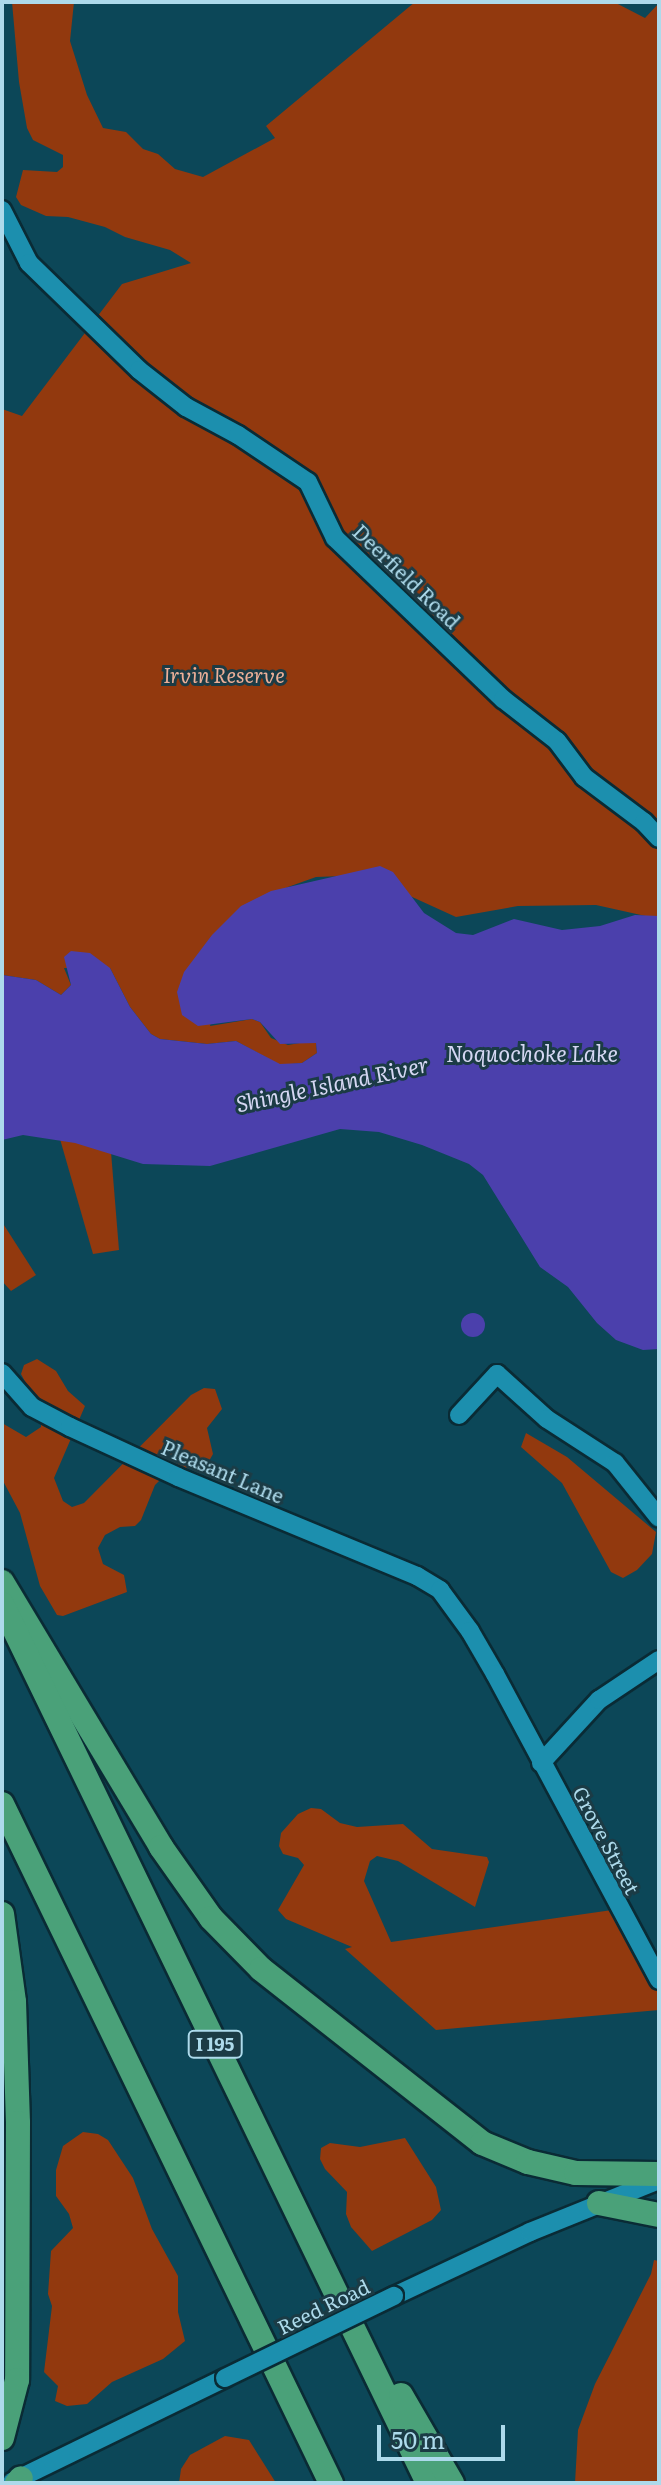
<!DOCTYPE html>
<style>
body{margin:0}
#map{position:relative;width:661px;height:2485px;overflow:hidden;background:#0c4758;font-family:Literata,serif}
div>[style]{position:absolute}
.green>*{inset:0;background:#92390e}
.water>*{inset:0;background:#4b40ac}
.round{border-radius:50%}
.roads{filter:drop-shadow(2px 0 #0a2b35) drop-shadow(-2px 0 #0a2b35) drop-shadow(0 2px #0a2b35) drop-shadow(0 -2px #0a2b35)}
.minor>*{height:18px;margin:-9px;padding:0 9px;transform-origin:9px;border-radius:9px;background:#1c8fae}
.highway>*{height:24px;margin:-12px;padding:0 12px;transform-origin:12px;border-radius:12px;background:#4aa179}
.bridges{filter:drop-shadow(2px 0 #0a2b35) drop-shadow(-2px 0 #0a2b35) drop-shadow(0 2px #0a2b35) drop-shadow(0 -2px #0a2b35)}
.minor-bridge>*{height:18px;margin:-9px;padding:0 9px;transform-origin:9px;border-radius:9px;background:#1c8fae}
span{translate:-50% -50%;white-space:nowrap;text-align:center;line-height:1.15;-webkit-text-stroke:6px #1b3b45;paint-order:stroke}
.shield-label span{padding:2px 6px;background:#1b3b45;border:2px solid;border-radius:6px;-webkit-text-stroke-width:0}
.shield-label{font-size:18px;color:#addaeb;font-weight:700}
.street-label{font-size:20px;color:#addaeb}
.park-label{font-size:20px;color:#ecaf98;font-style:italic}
.water-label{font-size:22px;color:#d5d7f3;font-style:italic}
.frame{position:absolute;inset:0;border:4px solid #addaeb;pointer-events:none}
.scale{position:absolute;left:377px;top:2425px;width:128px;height:36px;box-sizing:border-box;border:4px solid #addaeb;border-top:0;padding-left:10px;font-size:24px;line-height:28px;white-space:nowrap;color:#addaeb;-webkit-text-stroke:6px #1b3b45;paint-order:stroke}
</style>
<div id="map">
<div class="green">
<i style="clip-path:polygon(12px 2px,74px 2px,70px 41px,87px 95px,103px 128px,126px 132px,143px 149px,158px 154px,175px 169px,203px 177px,275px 138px,266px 126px,415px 2px,614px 2px,645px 18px,659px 3px,659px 919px,596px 905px,518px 906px,456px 917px,399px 891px,343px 876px,316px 877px,288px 887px,250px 906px,210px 1026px,252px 1019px,260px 1022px,271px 1038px,288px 1045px,311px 1041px,316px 1043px,317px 1053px,302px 1063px,280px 1065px,236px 1041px,207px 1044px,160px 1039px,151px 1034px,130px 1007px,110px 968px,64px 968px,71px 985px,61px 995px,36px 980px,2px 975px,2px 409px,22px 416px,122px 284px,191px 263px,170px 250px,125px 237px,105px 227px,68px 217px,46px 216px,21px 205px,16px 197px,23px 170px,57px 172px,63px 167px,63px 155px,33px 140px,27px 128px,19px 82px)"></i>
<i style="clip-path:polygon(58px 1132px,111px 1152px,119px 1250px,93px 1254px)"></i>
<i style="clip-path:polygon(2px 1222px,36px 1275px,11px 1291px,2px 1281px)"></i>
<i style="clip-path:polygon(37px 1359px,56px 1371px,68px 1391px,85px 1406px,54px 1478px,63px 1501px,72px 1507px,84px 1503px,191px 1395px,204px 1388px,215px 1389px,222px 1409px,207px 1428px,213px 1454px,209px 1461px,166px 1474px,155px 1485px,141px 1520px,135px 1526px,120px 1527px,105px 1535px,98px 1548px,103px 1564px,124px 1575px,127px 1592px,63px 1616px,57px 1615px,40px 1586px,20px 1513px,2px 1479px,2px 1423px,26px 1437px,41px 1427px,41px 1412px,21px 1374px,24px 1365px)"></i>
<i style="clip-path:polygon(526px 1433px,567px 1457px,656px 1532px,652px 1554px,637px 1570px,623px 1578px,611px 1572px,562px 1483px,521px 1447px)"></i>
<i style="clip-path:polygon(311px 1808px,321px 1809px,340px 1823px,357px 1827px,403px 1824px,432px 1849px,487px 1857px,489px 1862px,475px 1907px,398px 1861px,377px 1856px,370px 1861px,364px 1881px,391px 1942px,619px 1909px,659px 1976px,659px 2010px,436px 2030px,345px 1949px,352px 1947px,286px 1919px,278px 1910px,304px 1865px,298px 1858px,283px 1854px,279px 1846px,281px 1833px,298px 1814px)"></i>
<i style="clip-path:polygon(83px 2132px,98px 2134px,108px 2140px,133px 2178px,152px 2229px,178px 2276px,178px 2312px,185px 2341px,163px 2359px,112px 2382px,87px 2404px,67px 2406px,55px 2401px,58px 2386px,44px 2372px,52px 2306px,48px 2294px,51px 2251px,73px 2228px,69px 2214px,56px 2196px,56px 2170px,63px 2146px)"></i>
<i style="clip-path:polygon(405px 2138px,436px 2187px,441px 2210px,432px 2220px,372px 2251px,351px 2227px,346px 2214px,347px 2192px,325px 2169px,320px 2159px,321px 2148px,330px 2143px,360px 2147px)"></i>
<i style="clip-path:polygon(654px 2260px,659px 2261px,659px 2483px,575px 2483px,578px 2430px,595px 2384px,651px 2274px)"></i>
<i style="clip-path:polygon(225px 2436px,249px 2440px,276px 2483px,179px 2483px,181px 2469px,190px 2455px)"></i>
</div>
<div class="water">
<i style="clip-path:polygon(380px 866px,393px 872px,424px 913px,456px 933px,473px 935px,514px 919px,562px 930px,600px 926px,635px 915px,659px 916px,659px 1349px,643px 1350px,616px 1340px,597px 1323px,568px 1287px,540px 1267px,483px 1175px,469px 1164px,422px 1145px,379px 1132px,340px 1129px,210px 1166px,143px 1164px,75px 1143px,23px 1135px,2px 1140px,2px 975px,36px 980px,61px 995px,71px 985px,64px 957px,71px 951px,90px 953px,110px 968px,130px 1007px,151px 1034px,160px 1039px,207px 1044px,236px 1041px,280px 1064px,302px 1063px,317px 1053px,316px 1043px,280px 1044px,260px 1022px,252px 1019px,198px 1026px,182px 1015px,177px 992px,184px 972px,212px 935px,241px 906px,271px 891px)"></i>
<i class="round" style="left:461px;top:1313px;width:24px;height:24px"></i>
</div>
<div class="roads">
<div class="minor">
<i style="left:2px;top:210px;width:59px;rotate:63deg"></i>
<i style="left:29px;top:263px;width:153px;rotate:44.2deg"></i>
<i style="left:139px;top:370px;width:60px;rotate:38.2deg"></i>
<i style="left:186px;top:407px;width:59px;rotate:28.3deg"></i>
<i style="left:238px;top:435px;width:84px;rotate:33.9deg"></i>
<i style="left:308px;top:482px;width:62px;rotate:64.3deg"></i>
<i style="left:335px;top:538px;width:233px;rotate:43.8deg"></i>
<i style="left:503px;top:699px;width:68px;rotate:37.9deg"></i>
<i style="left:557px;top:741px;width:45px;rotate:53.1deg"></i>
<i style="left:584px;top:777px;width:75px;rotate:36.9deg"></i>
<i style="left:644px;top:822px;width:22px;rotate:47deg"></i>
<i style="left:2px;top:1373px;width:45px;rotate:48.6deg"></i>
<i style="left:32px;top:1407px;width:43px;rotate:27.8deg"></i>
<i style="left:70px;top:1427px;width:119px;rotate:24.8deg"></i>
<i style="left:178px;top:1477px;width:259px;rotate:22.5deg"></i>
<i style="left:417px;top:1576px;width:27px;rotate:31deg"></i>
<i style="left:440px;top:1590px;width:51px;rotate:53.8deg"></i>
<i style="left:470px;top:1631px;width:50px;rotate:59.8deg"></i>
<i style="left:495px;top:1674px;width:347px;rotate:61.8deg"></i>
<i style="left:459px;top:1415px;width:56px;rotate:-47.2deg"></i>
<i style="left:497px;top:1374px;width:67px;rotate:42deg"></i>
<i style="left:547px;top:1419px;width:81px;rotate:32.9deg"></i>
<i style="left:615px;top:1463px;width:70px;rotate:51.3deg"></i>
<i style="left:541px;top:1763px;width:86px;rotate:-47.4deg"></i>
<i style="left:599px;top:1700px;width:72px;rotate:-33.7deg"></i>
<i style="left:394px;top:2296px;width:150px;rotate:-25.2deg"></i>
<i style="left:530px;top:2232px;width:139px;rotate:-22deg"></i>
<i style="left:12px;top:2482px;width:237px;rotate:-26deg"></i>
</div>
<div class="highway">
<i style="left:2px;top:1582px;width:309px;rotate:59deg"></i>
<i style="left:161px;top:1847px;width:87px;rotate:54.8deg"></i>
<i style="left:211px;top:1918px;width:71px;rotate:45.6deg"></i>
<i style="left:261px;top:1969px;width:281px;rotate:38.2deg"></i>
<i style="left:482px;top:2143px;width:50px;rotate:22.4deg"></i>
<i style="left:528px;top:2162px;width:49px;rotate:12.9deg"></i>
<i style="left:576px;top:2173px;width:83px;rotate:0.7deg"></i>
<i style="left:2px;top:1604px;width:977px;rotate:64.14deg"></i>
<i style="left:2px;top:1804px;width:755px;rotate:64.15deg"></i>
<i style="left:2px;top:1914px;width:89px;rotate:82.2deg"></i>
<i style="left:14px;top:2002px;width:121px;rotate:88.1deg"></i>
<i style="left:18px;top:2123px;width:257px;rotate:90.2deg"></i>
<i style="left:17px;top:2380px;width:60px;rotate:104.5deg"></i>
<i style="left:599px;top:2203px;width:61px;rotate:11.3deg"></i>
<i style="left:401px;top:2395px;width:102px;rotate:59.9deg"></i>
<i style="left:17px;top:2483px;width:6px;rotate:-51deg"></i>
</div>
</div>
<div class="bridges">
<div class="minor-bridge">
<i style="left:225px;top:2378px;width:188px;rotate:-25.9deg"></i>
</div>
</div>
<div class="shield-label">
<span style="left:215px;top:2044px">I 195</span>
</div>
<div class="street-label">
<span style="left:407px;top:576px;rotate:44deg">Deerfield Road</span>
<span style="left:223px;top:1471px;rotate:23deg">Pleasant Lane</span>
<span style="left:607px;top:1840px;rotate:62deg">Grove Street</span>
<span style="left:323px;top:2306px;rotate:-26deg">Reed Road</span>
</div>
<div class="park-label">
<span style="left:224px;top:674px">Irvin Reserve</span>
</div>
<div class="water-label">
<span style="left:532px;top:1053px">Noquochoke Lake</span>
<span style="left:332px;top:1083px;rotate:-12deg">Shingle Island River</span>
</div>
<div class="frame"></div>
<div class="scale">50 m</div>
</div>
